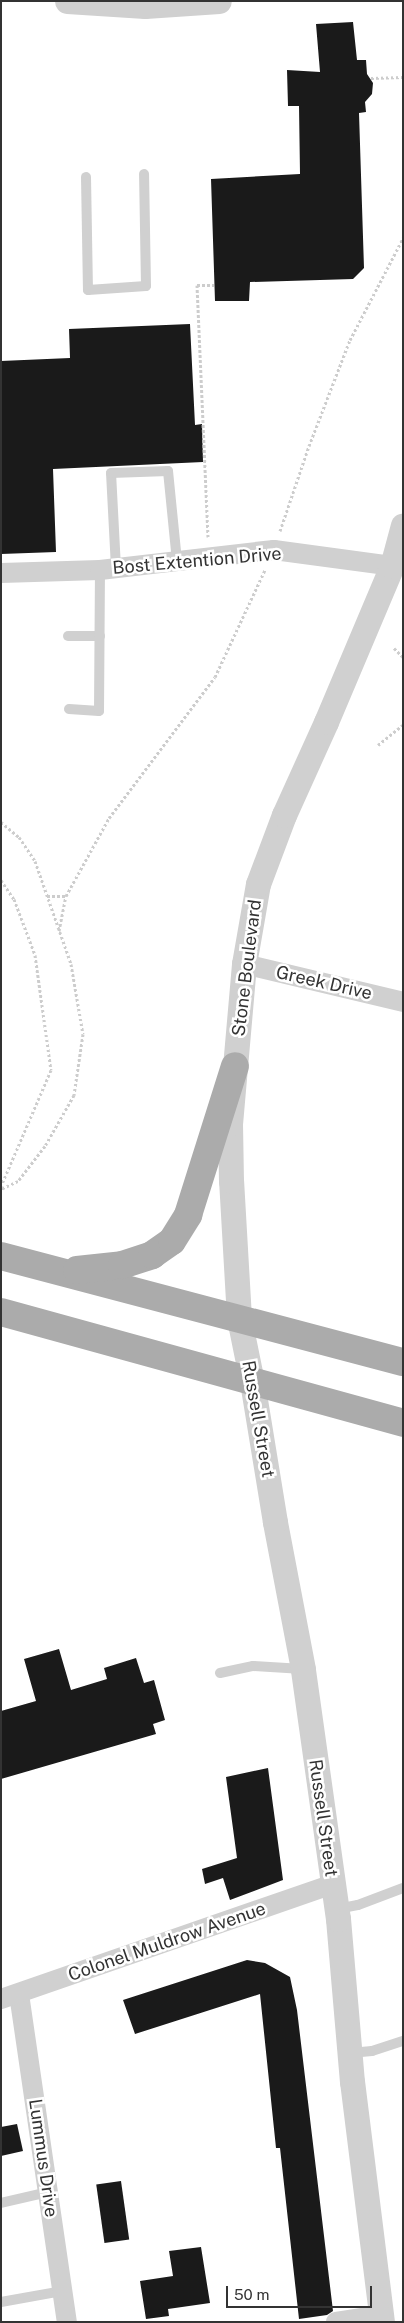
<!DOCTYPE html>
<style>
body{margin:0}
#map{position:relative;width:404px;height:2323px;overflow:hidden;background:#fff;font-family:"Public Sans",sans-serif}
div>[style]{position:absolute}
.building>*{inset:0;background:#1a1a1a;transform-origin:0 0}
.path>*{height:3px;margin-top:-1.5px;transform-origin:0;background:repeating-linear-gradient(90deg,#cdcdcd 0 2.5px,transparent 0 5px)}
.service>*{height:10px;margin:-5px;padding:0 5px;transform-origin:5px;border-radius:5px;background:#d0d0d0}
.minor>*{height:20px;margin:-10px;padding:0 10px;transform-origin:10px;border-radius:10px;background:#d0d0d0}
.tertiary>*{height:25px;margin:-12.5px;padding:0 12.5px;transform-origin:12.5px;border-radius:12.5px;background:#d0d0d0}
.primary>*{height:28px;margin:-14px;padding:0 14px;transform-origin:14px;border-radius:14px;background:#ababab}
span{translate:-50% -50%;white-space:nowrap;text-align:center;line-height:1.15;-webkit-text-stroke:5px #fff;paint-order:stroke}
.street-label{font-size:18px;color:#333}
.frame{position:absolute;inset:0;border:2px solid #333;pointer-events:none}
.scale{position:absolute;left:226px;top:2286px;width:146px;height:22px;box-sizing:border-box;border:2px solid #333;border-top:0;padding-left:6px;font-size:15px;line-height:18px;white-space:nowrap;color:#333;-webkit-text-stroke:4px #fff;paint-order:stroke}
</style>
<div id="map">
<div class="building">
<i style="clip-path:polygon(353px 22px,357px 60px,366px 60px,367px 74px,373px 83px,372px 94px,365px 102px,366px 112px,359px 113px,364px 268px,353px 279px,250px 282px,249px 301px,215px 301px,211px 179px,300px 174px,299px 106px,288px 106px,287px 70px,320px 72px,316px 24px)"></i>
<i style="clip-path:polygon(190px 324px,195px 425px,202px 424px,203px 462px,53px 469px,56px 552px,1px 554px,1px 361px,70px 358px,69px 329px)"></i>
<i style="clip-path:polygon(59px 1649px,71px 1690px,107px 1679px,104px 1668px,136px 1658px,144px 1683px,154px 1680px,165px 1720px,153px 1724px,156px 1734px,1px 1779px,1px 1711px,36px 1701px,24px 1659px)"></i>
<i style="clip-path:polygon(268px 1768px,283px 1880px,230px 1900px,223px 1878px,205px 1884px,202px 1869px,237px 1858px,226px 1777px)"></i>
<i style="clip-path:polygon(247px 1960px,265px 1963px,290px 1977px,297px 2010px,333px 2311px,327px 2315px,299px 2319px,280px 2148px,276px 2148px,260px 1994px,135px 2034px,123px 2000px)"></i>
<i style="clip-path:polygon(17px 2124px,23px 2151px,1px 2156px,1px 2127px)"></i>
<i style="left:121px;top:2181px;width:59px;height:25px;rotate:82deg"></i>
<i style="clip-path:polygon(201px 2247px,210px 2303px,168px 2309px,169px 2316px,146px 2319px,140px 2281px,173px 2276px,169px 2251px)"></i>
</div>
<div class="path">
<i style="left:371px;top:78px;width:32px;rotate:-2deg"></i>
<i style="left:280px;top:531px;width:90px;rotate:-71.2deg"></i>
<i style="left:309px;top:446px;width:114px;rotate:-68.9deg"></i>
<i style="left:350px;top:340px;width:115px;rotate:-62.5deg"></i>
<i style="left:208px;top:537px;width:252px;rotate:-92.5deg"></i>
<i style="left:197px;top:285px;width:17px"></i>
<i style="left:394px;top:648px;width:13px;rotate:45deg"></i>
<i style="left:378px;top:745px;width:32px;rotate:-39deg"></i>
<i style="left:1px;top:822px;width:23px;rotate:40deg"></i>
<i style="left:19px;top:837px;width:29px;rotate:56deg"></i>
<i style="left:35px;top:861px;width:109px;rotate:70.7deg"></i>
<i style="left:71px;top:964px;width:71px;rotate:80.3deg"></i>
<i style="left:83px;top:1034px;width:62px;rotate:98.4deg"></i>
<i style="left:74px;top:1095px;width:59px;rotate:119.6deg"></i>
<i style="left:45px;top:1146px;width:44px;rotate:127.6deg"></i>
<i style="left:18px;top:1181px;width:19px;rotate:155deg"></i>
<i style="left:1px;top:880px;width:23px;rotate:56deg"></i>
<i style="left:14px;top:899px;width:60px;rotate:69.4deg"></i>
<i style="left:35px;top:955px;width:116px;rotate:82.1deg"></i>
<i style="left:51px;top:1070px;width:126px;rotate:113.3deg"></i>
<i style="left:47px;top:896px;width:19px"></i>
<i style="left:59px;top:931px;width:36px;rotate:-79deg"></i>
<i style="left:66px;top:896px;width:89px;rotate:-61.1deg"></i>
<i style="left:109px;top:818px;width:176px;rotate:-53.1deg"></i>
<i style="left:215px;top:677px;width:118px;rotate:-65deg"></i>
</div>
<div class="service">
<i style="left:86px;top:177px;width:113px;rotate:89deg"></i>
<i style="left:88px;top:290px;width:58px;rotate:-3.9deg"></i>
<i style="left:146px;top:286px;width:112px;rotate:-91deg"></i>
<i style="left:116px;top:568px;width:95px;rotate:-93deg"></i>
<i style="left:111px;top:473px;width:57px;rotate:-2deg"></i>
<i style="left:168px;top:471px;width:90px;rotate:84.3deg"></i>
<i style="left:68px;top:636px;width:32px"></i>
<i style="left:69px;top:709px;width:30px;rotate:4deg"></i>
<i style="left:99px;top:711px;width:141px;rotate:-89.6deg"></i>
<i style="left:220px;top:1673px;width:34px;rotate:-12deg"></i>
<i style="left:253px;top:1666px;width:50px;rotate:3.4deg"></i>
<i style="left:337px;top:1909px;width:21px;rotate:-11deg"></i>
<i style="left:358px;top:1905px;width:48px;rotate:-20.7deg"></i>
<i style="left:350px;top:2053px;width:22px;rotate:-5deg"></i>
<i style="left:372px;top:2051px;width:33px;rotate:-18deg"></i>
<i style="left:1px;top:2203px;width:48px;rotate:-13.2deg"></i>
<i style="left:1px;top:2302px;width:63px;rotate:-10.1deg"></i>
</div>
<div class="minor">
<i style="left:1px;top:573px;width:99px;rotate:-1.7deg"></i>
<i style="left:100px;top:570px;width:175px;rotate:-6.6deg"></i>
<i style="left:274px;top:550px;width:119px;rotate:7.7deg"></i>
<i style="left:244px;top:964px;width:163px;rotate:13.4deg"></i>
<i style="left:19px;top:1994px;width:331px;rotate:81.7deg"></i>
<i style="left:1px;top:1999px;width:351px;rotate:-19.1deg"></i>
<i style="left:336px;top:2322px;width:46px;rotate:-8.8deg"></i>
</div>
<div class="tertiary">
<i style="left:67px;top:1px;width:78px;rotate:3.7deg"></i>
<i style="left:145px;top:6px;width:74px;rotate:-3.9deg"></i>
<i style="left:382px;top:2322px;width:242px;rotate:-97.1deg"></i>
<i style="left:352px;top:2082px;width:164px;rotate:-94.9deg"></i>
<i style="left:338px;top:1919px;width:252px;rotate:-98deg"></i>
<i style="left:303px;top:1669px;width:150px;rotate:-100.8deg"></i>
<i style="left:275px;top:1522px;width:142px;rotate:-99.3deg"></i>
<i style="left:252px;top:1382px;width:65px;rotate:-101.5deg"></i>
<i style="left:239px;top:1318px;width:137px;rotate:-93.3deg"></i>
<i style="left:231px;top:1181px;width:57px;rotate:-91deg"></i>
<i style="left:230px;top:1124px;width:161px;rotate:-85deg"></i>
<i style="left:244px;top:964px;width:81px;rotate:-80.1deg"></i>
<i style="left:258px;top:884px;width:74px;rotate:-69.4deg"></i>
<i style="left:284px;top:815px;width:102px;rotate:-65.7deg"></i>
<i style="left:326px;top:722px;width:169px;rotate:-67.1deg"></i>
<i style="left:392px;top:566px;width:42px;rotate:-75deg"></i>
</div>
<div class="primary">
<i style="left:1px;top:1256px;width:416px;rotate:14.8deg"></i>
<i style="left:77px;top:1270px;width:45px;rotate:-6.3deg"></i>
<i style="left:122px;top:1265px;width:32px;rotate:-18deg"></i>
<i style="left:152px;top:1255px;width:24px;rotate:-35deg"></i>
<i style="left:172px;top:1241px;width:31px;rotate:-58deg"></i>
<i style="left:188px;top:1215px;width:156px;rotate:-72.5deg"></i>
<i style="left:1px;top:1312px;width:417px;rotate:15.4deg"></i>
</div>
<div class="street-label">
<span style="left:197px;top:561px;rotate:-5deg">Bost Extention Drive</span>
<span style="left:247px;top:968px;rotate:-83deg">Stone Boulevard</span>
<span style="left:324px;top:983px;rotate:13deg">Greek Drive</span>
<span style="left:258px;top:1419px;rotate:80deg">Russell Street</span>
<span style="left:323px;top:1818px;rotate:82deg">Russell Street</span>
<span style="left:167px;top:1942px;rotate:-19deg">Colonel Muldrow Avenue</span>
<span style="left:43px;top:2158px;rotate:82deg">Lummus Drive</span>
</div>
<div class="frame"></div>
<div class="scale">50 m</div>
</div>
